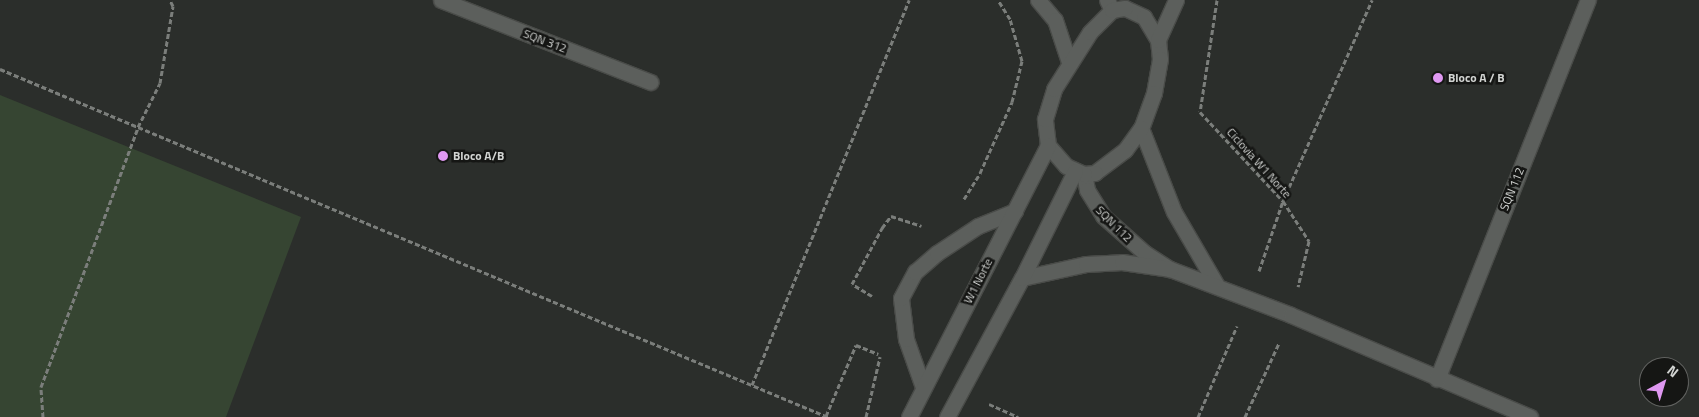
<!DOCTYPE html>
<style>
body{margin:0}
#map{position:relative;width:1699px;height:417px;overflow:hidden;background:#2b2e2b;font-family:"Titillium Web",sans-serif}
div>[style]{position:absolute}
.green>*{inset:0;background:#364532}
.path>*{height:3px;margin-top:-1.5px;transform-origin:0;background:repeating-linear-gradient(90deg,#7b7e7b 0 5px,transparent 0 7.5px)}
.roads{filter:drop-shadow(1px 0 #494b48) drop-shadow(-1px 0 #494b48) drop-shadow(0 1px #494b48) drop-shadow(0 -1px #494b48)}
.lane>*{height:15px;margin:-7.5px;padding:0 7.5px;transform-origin:7.5px;border-radius:7.5px;background:#5c5f5c}
.street>*{height:15px;margin:-7.5px;padding:0 7.5px;transform-origin:7.5px;border-radius:7.5px;background:#5c5f5c}
.secondary>*{height:15px;margin:-7.5px;padding:0 7.5px;transform-origin:7.5px;border-radius:7.5px;background:#5c5f5c}
.dots>*{width:14px;height:14px;translate:-50% -50%;box-sizing:border-box;border:2px solid #151614;border-radius:50%}
span{translate:-50% -50%;white-space:nowrap;text-align:center;line-height:1.15;-webkit-text-stroke:5px #151614;paint-order:stroke}
.street-label{font-size:12px;color:#d2d4d2}
.poi-label{font-size:12px;color:#d2d4d2;font-weight:700}
.left{translate:0 -50%;text-align:left}
.north{position:absolute;left:1639px;top:357px;width:50px;height:50px;box-sizing:border-box;background:#151614;border:1px solid #616260;border-radius:50%;rotate:39deg;font-size:14px;font-weight:700;line-height:20px;text-align:center;color:#d2d4d2}
.north::after{content:'';display:block;margin:auto;width:18px;height:22px;background:#df98f1;clip-path:polygon(50% 0,100% 100%,50% 72%,0 100%)}
</style>
<div id="map">
<div class="green">
<i style="clip-path:polygon(0 95px,301px 217px,226px 417px,0 417px)"></i>
</div>
<div class="path">
<i style="left:1217px;top:0;width:113px;rotate:98.6deg"></i>
<i style="left:1200px;top:112px;width:122px;rotate:47deg"></i>
<i style="left:1283px;top:201px;width:48px;rotate:57deg"></i>
<i style="left:1309px;top:241px;width:47px;rotate:103.4deg"></i>
<i style="left:0;top:69px;width:898px;rotate:22.8deg"></i>
<i style="left:964px;top:199px;width:31px;rotate:-58deg"></i>
<i style="left:980px;top:173px;width:78px;rotate:-65.7deg"></i>
<i style="left:1012px;top:102px;width:42px;rotate:-76.3deg"></i>
<i style="left:1022px;top:61px;width:44px;rotate:-105.9deg"></i>
<i style="left:1010px;top:19px;width:22px;rotate:-122deg"></i>
<i style="left:1259px;top:271px;width:74px;rotate:-71.1deg"></i>
<i style="left:1283px;top:201px;width:220px;rotate:-66.1deg"></i>
<i style="left:872px;top:296px;width:23px;rotate:-149deg"></i>
<i style="left:852px;top:284px;width:64px;rotate:-61.8deg"></i>
<i style="left:882px;top:228px;width:15px;rotate:-53deg"></i>
<i style="left:891px;top:216px;width:32px;rotate:18deg"></i>
<i style="left:752px;top:385px;width:416px;rotate:-67.8deg"></i>
<i style="left:989px;top:404px;width:32px;rotate:24deg"></i>
<i style="left:826px;top:416px;width:77px;rotate:-67.1deg"></i>
<i style="left:856px;top:345px;width:24px;rotate:22deg"></i>
<i style="left:43px;top:417px;width:30px;rotate:-94deg"></i>
<i style="left:41px;top:387px;width:278px;rotate:-69.5deg"></i>
<i style="left:138px;top:127px;width:49px;rotate:-63.4deg"></i>
<i style="left:160px;top:83px;width:78px;rotate:-80.4deg"></i>
<i style="left:173px;top:6px;width:7px;rotate:-117deg"></i>
<i style="left:866px;top:417px;width:62px;rotate:-76.9deg"></i>
<i style="left:1198px;top:417px;width:99px;rotate:-66.8deg"></i>
<i style="left:1245px;top:417px;width:81px;rotate:-65.3deg"></i>
</div>
<div class="roads">
<div class="lane">
<i style="left:923px;top:387px;width:51px;rotate:-109.5deg"></i>
<i style="left:906px;top:339px;width:41px;rotate:-97deg"></i>
<i style="left:901px;top:298px;width:30px;rotate:-62deg"></i>
<i style="left:915px;top:272px;width:29px;rotate:-41deg"></i>
<i style="left:937px;top:253px;width:49px;rotate:-33.4deg"></i>
<i style="left:978px;top:226px;width:40px;rotate:-22deg"></i>
</div>
<div class="street">
<i style="left:441px;top:0;width:225px;rotate:21.4deg"></i>
<i style="left:1038px;top:0;width:26px;rotate:50deg"></i>
<i style="left:1055px;top:20px;width:44px;rotate:71.6deg"></i>
<i style="left:1107px;top:0;width:11px;rotate:63deg"></i>
<i style="left:1141px;top:128px;width:90px;rotate:68.6deg"></i>
<i style="left:1174px;top:212px;width:83px;rotate:59.7deg"></i>
<i style="left:1084px;top:174px;width:16px;rotate:79deg"></i>
<i style="left:1087px;top:190px;width:31px;rotate:58deg"></i>
<i style="left:1103px;top:216px;width:56px;rotate:41.4deg"></i>
<i style="left:1145px;top:253px;width:30px;rotate:33deg"></i>
<i style="left:1170px;top:269px;width:129px;rotate:20.8deg"></i>
<i style="left:1291px;top:315px;width:260px;rotate:23.1deg"></i>
<i style="left:1437px;top:379px;width:408px;rotate:-68.3deg"></i>
</div>
<div class="secondary">
<i style="left:1125px;top:8px;width:21px;rotate:25deg"></i>
<i style="left:1144px;top:17px;width:27px;rotate:59deg"></i>
<i style="left:1158px;top:40px;width:19px;rotate:84deg"></i>
<i style="left:1160px;top:59px;width:35px;rotate:100deg"></i>
<i style="left:1154px;top:93px;width:37px;rotate:110deg"></i>
<i style="left:1141px;top:128px;width:27px;rotate:126deg"></i>
<i style="left:1125px;top:150px;width:38px;rotate:143deg"></i>
<i style="left:1095px;top:173px;width:11px;rotate:175deg"></i>
<i style="left:1084px;top:174px;width:20px;rotate:-156deg"></i>
<i style="left:1066px;top:166px;width:28px;rotate:-131deg"></i>
<i style="left:1048px;top:145px;width:26px;rotate:-97deg"></i>
<i style="left:1045px;top:119px;width:31px;rotate:-73deg"></i>
<i style="left:1054px;top:89px;width:67px;rotate:-57.7deg"></i>
<i style="left:1090px;top:32px;width:31px;rotate:-45deg"></i>
<i style="left:1112px;top:10px;width:13px;rotate:-9deg"></i>
<i style="left:1158px;top:40px;width:44px;rotate:-65.8deg"></i>
<i style="left:1022px;top:278px;width:66px;rotate:-12.3deg"></i>
<i style="left:1086px;top:264px;width:36px;rotate:-3deg"></i>
<i style="left:1122px;top:262px;width:49px;rotate:8.3deg"></i>
<i style="left:909px;top:417px;width:305px;rotate:-62.9deg"></i>
<i style="left:947px;top:417px;width:158px;rotate:-61.7deg"></i>
<i style="left:1022px;top:278px;width:119px;rotate:-63.6deg"></i>
</div>
</div>
<div class="dots">
<i style="left:1438px;top:78px;background:#df98f1"></i>
<i style="left:443px;top:156px;background:#df98f1"></i>
</div>
<div class="street-label">
<span style="left:545px;top:41px;rotate:21deg">SQN 312</span>
<span style="left:1259px;top:163px;rotate:48deg">Ciclovia W1 Norte</span>
<span style="left:1512px;top:189px;rotate:-68deg">SQN 112</span>
<span style="left:1114px;top:224px;rotate:45deg">SQN 112</span>
<span style="left:978px;top:281px;rotate:-63deg">W1 Norte</span>
</div>
<div class="poi-label">
<span class="left" style="left:1448px;top:78px">Bloco A / B</span>
<span class="left" style="left:453px;top:156px">Bloco A/B</span>
</div>
<div class="north">N</div>
</div>
